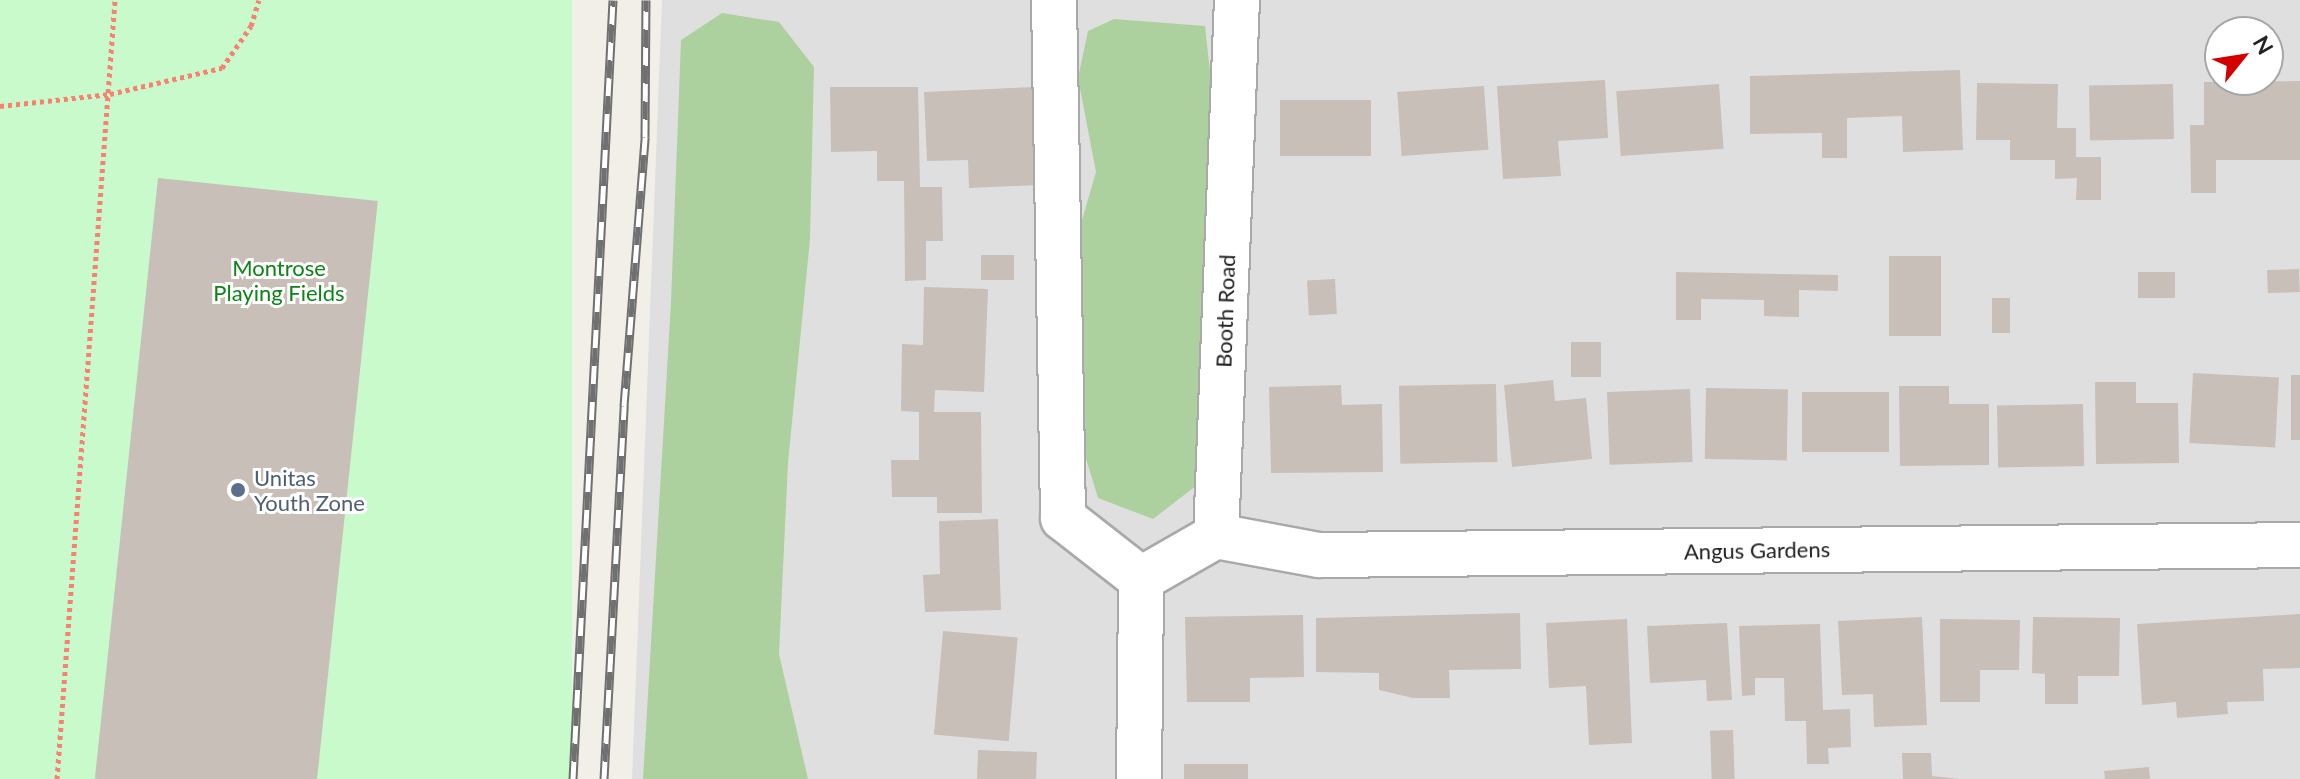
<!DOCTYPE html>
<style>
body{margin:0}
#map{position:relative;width:2300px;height:779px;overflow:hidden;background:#f2efe9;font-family:Lato,sans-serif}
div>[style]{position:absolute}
.residential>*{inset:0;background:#e0dfdf}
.forest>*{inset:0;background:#add19e}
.park>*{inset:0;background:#c8facc;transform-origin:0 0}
.building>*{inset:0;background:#c7bfb8;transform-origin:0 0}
.path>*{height:5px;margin-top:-2.5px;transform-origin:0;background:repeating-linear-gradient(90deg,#fa8072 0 4px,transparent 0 8px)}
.roads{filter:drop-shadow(2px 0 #a9a9a9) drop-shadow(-2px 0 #a9a9a9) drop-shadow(0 2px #a9a9a9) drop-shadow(0 -2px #a9a9a9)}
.minor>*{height:44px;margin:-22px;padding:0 22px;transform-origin:22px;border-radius:22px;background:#fff}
.rail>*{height:9px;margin-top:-4.5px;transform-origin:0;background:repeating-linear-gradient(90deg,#fff 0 18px,#707070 0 36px);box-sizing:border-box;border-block:2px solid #707070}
.dots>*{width:22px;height:22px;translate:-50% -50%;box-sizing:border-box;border:4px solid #fff;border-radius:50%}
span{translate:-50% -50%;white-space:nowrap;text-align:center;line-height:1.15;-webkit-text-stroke:6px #fff;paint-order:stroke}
.park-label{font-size:22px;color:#0c8416}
.street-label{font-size:22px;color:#222}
.service-label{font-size:22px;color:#4e5e75}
.left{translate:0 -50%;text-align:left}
.north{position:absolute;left:2204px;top:16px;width:80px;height:80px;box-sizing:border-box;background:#fff;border:2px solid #a7a7a7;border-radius:50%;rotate:60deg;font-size:22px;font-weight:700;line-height:32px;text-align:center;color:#222}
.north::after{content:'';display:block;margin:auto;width:28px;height:36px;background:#d40000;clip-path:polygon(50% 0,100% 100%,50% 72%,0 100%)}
</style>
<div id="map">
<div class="residential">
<i style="clip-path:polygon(evenodd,662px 0,2300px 0,2300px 779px,632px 779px,662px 0,2220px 32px,2268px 32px,2268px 80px,2220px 80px,2220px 32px)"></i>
</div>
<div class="forest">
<i style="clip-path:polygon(722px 13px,779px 22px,814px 67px,810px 239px,788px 463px,779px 654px,808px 779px,643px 779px,671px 302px,681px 40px)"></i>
<i style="clip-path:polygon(1114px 19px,1205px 26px,1212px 90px,1201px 482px,1153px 519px,1098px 498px,1083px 449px,1078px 234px,1096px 172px,1078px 78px,1088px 31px)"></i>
</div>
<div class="park">
<i style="left:0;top:0;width:572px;height:779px"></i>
</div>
<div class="building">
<i style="clip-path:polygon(1960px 70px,1963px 150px,1903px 152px,1902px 116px,1847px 118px,1847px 158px,1822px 158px,1822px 133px,1750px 134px,1750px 76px)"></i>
<i style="clip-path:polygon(1605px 80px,1608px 138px,1558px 141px,1561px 176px,1503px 179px,1497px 86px)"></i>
<i style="clip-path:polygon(2300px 81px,2300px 160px,2216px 160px,2216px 193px,2191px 193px,2190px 125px,2204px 125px,2204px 82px)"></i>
<i style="clip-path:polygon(1977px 83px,2058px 84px,2057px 128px,2076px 128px,2076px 157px,2101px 157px,2101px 200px,2076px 200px,2077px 178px,2055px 179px,2055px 160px,2010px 160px,2010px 140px,1976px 140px)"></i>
<i style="left:1719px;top:84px;width:65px;height:103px;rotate:86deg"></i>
<i style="left:2173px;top:84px;width:55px;height:84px;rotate:89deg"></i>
<i style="left:1484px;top:86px;width:64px;height:87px;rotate:86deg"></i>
<i style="clip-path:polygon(830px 87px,918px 87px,920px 187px,942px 187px,943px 241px,926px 241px,926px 280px,905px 281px,904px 181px,877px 181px,877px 151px,831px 152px)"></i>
<i style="clip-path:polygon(1035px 87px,1038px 185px,969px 188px,968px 160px,927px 161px,924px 92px)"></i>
<i style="left:1280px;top:100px;width:91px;height:56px"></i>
<i style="left:158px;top:178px;width:221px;height:604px;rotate:6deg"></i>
<i style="left:981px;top:255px;width:33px;height:25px"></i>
<i style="left:1889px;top:256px;width:52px;height:80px"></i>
<i style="left:2299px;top:269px;width:23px;height:32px;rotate:88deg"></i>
<i style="clip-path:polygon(1676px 272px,1838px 275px,1838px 291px,1799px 290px,1799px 317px,1764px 316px,1764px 300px,1701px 299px,1701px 320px,1676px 320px)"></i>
<i style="left:2138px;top:272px;width:37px;height:26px"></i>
<i style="left:1335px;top:279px;width:35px;height:28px;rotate:87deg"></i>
<i style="clip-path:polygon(924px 287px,988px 289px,984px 392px,935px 390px,934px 412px,981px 412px,982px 513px,937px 513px,937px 497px,892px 497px,891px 460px,919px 460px,919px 412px,901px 411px,902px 344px,923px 345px)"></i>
<i style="left:1992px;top:298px;width:18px;height:35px"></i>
<i style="left:1571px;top:342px;width:30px;height:35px"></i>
<i style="left:2193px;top:373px;width:86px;height:70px;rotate:3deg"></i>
<i style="left:2291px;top:375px;width:9px;height:65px"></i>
<i style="clip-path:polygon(1553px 380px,1555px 401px,1586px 398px,1592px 459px,1512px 467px,1504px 385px)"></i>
<i style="clip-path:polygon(2095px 382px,2136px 382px,2136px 403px,2178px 403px,2179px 463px,2096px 464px)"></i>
<i style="left:1496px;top:384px;width:78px;height:97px;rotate:89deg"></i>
<i style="clip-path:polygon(1341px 385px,1342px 405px,1382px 404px,1383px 472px,1271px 473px,1269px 387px)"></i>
<i style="clip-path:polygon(1899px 386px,1949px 386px,1949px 404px,1989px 404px,1989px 465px,1900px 466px)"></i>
<i style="left:1706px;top:388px;width:82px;height:71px;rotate:1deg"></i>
<i style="left:1690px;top:389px;width:73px;height:83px;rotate:88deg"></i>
<i style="left:1802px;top:392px;width:87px;height:60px"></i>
<i style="left:2083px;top:404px;width:62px;height:86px;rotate:89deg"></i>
<i style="clip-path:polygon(998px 519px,1001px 610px,925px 612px,923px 575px,940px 574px,939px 521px)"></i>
<i style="clip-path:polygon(1520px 613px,1521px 669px,1449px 670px,1450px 698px,1413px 698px,1379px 690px,1379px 673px,1316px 672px,1316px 618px)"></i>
<i style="clip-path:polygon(2300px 614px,2300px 668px,2263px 669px,2264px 701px,2227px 702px,2228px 714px,2177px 718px,2176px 702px,2142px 705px,2137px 624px)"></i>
<i style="clip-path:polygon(1303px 615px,1304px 677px,1250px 678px,1250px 702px,1187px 702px,1185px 617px)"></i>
<i style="clip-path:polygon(1922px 617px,1927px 725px,1874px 727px,1873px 694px,1842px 695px,1838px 621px)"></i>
<i style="clip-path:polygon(2033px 617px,2120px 618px,2119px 676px,2078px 676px,2078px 704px,2045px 704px,2045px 674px,2032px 673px)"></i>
<i style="clip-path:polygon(1627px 619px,1632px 743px,1589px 745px,1586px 686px,1549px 688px,1546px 623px)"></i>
<i style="clip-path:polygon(1940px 619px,2020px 620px,2019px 670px,1980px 670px,1980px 702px,1940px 702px)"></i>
<i style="clip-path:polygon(1727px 623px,1732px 700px,1707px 701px,1706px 680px,1650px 683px,1647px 626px)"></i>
<i style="clip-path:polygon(1820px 624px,1823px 710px,1850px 709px,1851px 747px,1828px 748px,1829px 764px,1807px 764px,1806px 721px,1785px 721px,1784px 678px,1755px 678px,1755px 695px,1742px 696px,1739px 626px)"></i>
<i style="left:943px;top:631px;width:75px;height:104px;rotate:5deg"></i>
<i style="left:1733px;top:730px;width:49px;height:23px;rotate:88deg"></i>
<i style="left:978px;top:750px;width:59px;height:29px;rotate:2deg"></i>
<i style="clip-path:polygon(1902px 753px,1931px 753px,1932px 776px,1960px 779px,1903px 779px)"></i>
<i style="left:1248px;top:764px;width:15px;height:64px;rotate:90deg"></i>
<i style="left:2149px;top:767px;width:12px;height:45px;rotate:85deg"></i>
</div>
<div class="path">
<i style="left:0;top:106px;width:111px;rotate:-6.2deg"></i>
<i style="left:110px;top:94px;width:115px;rotate:-13.1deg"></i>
<i style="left:222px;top:68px;width:51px;rotate:-55.4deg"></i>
<i style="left:251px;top:26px;width:27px;rotate:-73deg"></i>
<i style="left:57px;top:779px;width:781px;rotate:-85.74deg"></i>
</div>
<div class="roads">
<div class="minor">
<i style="left:1054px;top:0;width:518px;rotate:89deg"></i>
<i style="left:1063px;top:518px;width:99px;rotate:38deg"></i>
<i style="left:1216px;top:536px;width:105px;rotate:10.5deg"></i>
<i style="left:1319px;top:555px;width:981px;rotate:-0.58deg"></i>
<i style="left:1141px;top:579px;width:86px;rotate:-29.8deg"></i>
<i style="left:1216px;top:536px;width:536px;rotate:-87.76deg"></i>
<i style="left:1139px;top:779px;width:200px;rotate:-89.4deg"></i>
</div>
</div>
<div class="rail">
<i style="left:573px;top:779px;width:780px;rotate:-87.06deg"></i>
<i style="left:604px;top:779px;width:374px;rotate:-86.9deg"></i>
<i style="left:624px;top:406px;width:270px;rotate:-85.5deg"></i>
<i style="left:645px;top:137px;width:137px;rotate:-89.6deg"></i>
</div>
<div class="dots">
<i style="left:238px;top:490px;background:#5c6f8a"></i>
</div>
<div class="park-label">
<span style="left:279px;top:280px">Montrose<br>Playing Fields</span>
</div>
<div class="street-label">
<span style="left:1225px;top:311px;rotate:-88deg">Booth Road</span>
<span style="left:1757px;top:550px;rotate:-1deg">Angus Gardens</span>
</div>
<div class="service-label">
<span class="left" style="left:254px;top:490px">Unitas<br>Youth Zone</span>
</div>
<div class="north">N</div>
</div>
